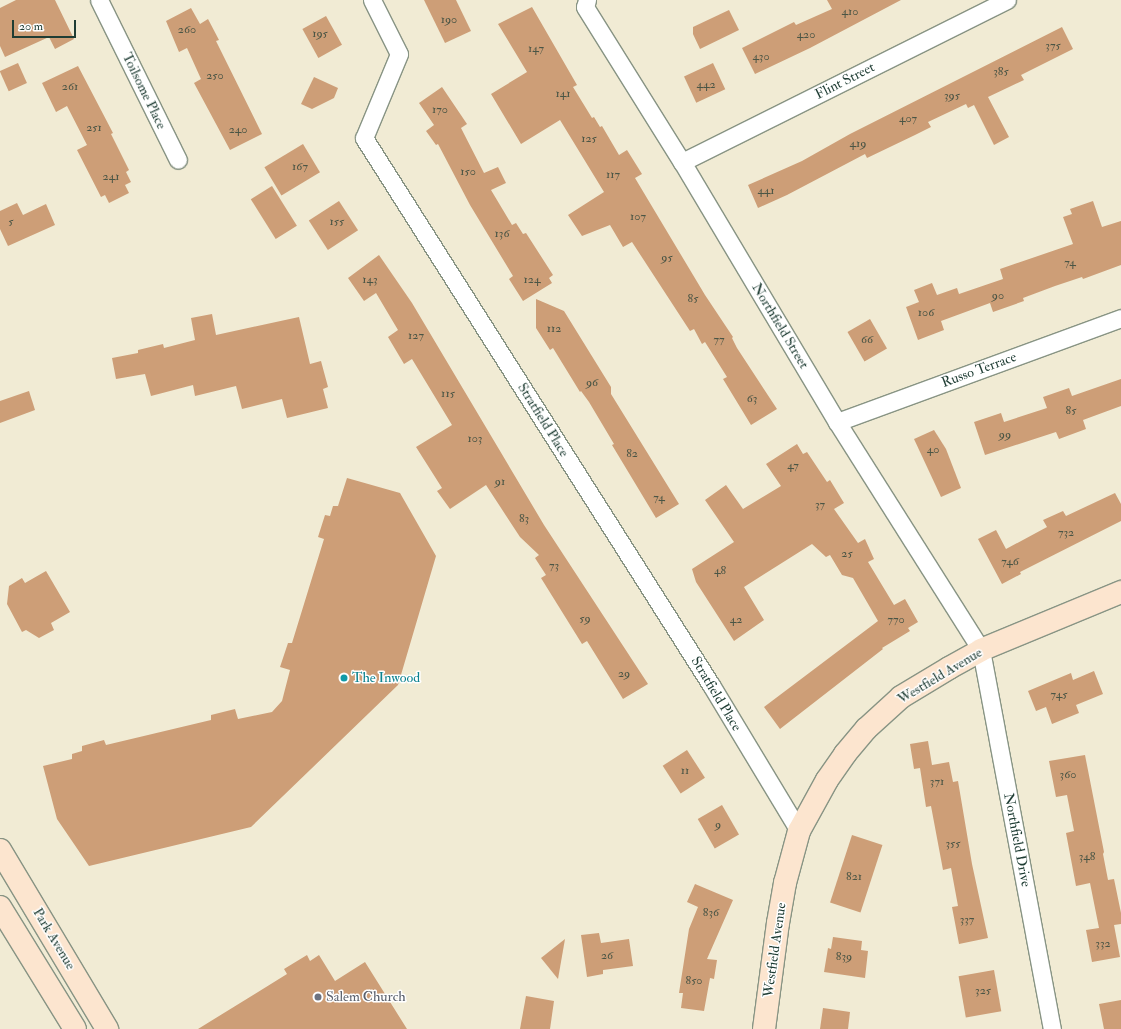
<!DOCTYPE html>
<style>
body{margin:0}
#map{position:relative;width:1121px;height:1029px;overflow:hidden;background:#f1ebd4;font-family:"IM FELL Double Pica",serif}
div>[style]{position:absolute}
.building>*{inset:0;background:#cd9e77;transform-origin:0 0}
.roads{filter:drop-shadow(1px 0 #889484) drop-shadow(-1px 0 #889484) drop-shadow(0 1px #889484) drop-shadow(0 -1px #889484)}
.street>*{height:17px;margin:-8.5px;padding:0 8.5px;transform-origin:8.5px;border-radius:8.5px;background:#fff}
.secondary>*{height:22px;margin:-11px;padding:0 11px;transform-origin:11px;border-radius:11px;background:#fce5cf}
.dots>*{width:11px;height:11px;translate:-50% -50%;box-sizing:border-box;border:2px solid #fff;border-radius:50%}
span{translate:-50% -50%;white-space:nowrap;text-align:center;line-height:1.15;-webkit-text-stroke:3px #fff;paint-order:stroke}
.number-label{font-size:12px;color:#4a5545}
.number-label span{-webkit-text-stroke-width:0}
.street-label{font-size:14px;color:#1f3d34}
.culture-label{font-size:14px;color:#0d838f}
.left{translate:0 -50%;text-align:left}
.worship-label{font-size:14px;color:#5b616d}
.scale{position:absolute;left:12px;top:20px;width:64px;height:18px;box-sizing:border-box;border:2px solid #1f3d34;border-top:0;padding-left:5px;font-size:12px;line-height:14px;white-space:nowrap;color:#1f3d34;-webkit-text-stroke:3px #fff;paint-order:stroke}
</style>
<div id="map">
<div class="building">
<i style="clip-path:polygon(16px 0,55px 0,74px 39px,55px 49px,49px 37px,5px 57px,0 46px,0 8px)"></i>
<i style="clip-path:polygon(424px 0,456px 0,471px 31px,445px 43px)"></i>
<i style="clip-path:polygon(827px 0,901px 0,810px 48px,755px 74px,742px 48px,794px 22px,796px 25px,832px 9px)"></i>
<i style="clip-path:polygon(532px 7px,577px 85px,573px 87px,592px 118px,594px 117px,600px 127px,602px 126px,619px 155px,627px 150px,642px 174px,635px 178px,705px 295px,733px 337px,732px 338px,737px 348px,777px 409px,751px 425px,723px 379px,727px 377px,705px 342px,702px 344px,694px 329px,690px 331px,632px 242px,623px 247px,610px 225px,582px 236px,568px 215px,604px 192px,560px 120px,521px 144px,491px 94px,527px 72px,498px 24px)"></i>
<i style="clip-path:polygon(191px 8px,200px 24px,208px 19px,219px 40px,216px 41px,262px 134px,230px 150px,194px 83px,201px 79px,187px 48px,179px 52px,166px 21px)"></i>
<i style="clip-path:polygon(729px 10px,739px 30px,700px 49px,693px 34px,693px 27px)"></i>
<i style="left:326px;top:16px;width:33px;height:27px;rotate:61deg"></i>
<i style="clip-path:polygon(1062px 27px,1073px 49px,1021px 75px,1024px 80px,988px 97px,1009px 137px,994px 145px,974px 105px,968px 108px,966px 104px,928px 122px,931px 127px,915px 135px,867px 158px,865px 154px,787px 195px,758px 208px,748px 185px,802px 161px,850px 134px)"></i>
<i style="left:18px;top:63px;width:22px;height:20px;rotate:66deg"></i>
<i style="left:713px;top:63px;width:29px;height:32px;rotate:65deg"></i>
<i style="clip-path:polygon(78px 66px,113px 133px,111px 134px,129px 170px,126px 172px,131px 182px,125px 185px,129px 193px,109px 203px,105px 195px,101px 197px,77px 150px,87px 145px,67px 106px,56px 112px,42px 83px)"></i>
<i style="clip-path:polygon(314px 77px,338px 88px,334px 98px,312px 109px,301px 104px)"></i>
<i style="clip-path:polygon(442px 87px,467px 124px,461px 128px,484px 173px,498px 167px,506px 183px,491px 190px,512px 225px,516px 223px,523px 234px,526px 233px,553px 275px,549px 278px,552px 283px,523px 301px,509px 279px,513px 276px,470px 205px,438px 144px,436px 145px,426px 131px,434px 125px,419px 103px)"></i>
<i style="left:303px;top:144px;width:33px;height:45px;rotate:59deg"></i>
<i style="left:272px;top:186px;width:47px;height:25px;rotate:58deg"></i>
<i style="left:339px;top:201px;width:35px;height:36px;rotate:57deg"></i>
<i style="clip-path:polygon(1093px 201px,1102px 227px,1121px 221px,1121px 265px,1083px 279px,1082px 277px,1055px 286px,1023px 298px,1024px 301px,993px 312px,990px 303px,941px 321px,944px 330px,918px 340px,906px 307px,919px 302px,914px 290px,932px 283px,937px 295px,957px 288px,959px 294px,1003px 279px,1000px 269px,1073px 244px,1063px 217px,1072px 214px,1070px 209px)"></i>
<i style="clip-path:polygon(17px 203px,23px 215px,46px 204px,55px 225px,8px 246px,0 229px,0 211px)"></i>
<i style="clip-path:polygon(379px 255px,412px 303px,544px 525px,648px 684px,623px 699px,587px 641px,582px 644px,541px 578px,546px 575px,535px 558px,539px 555px,520px 537px,486px 485px,450px 509px,437px 491px,442px 488px,416px 447px,452px 425px,412px 359px,404px 364px,388px 337px,398px 330px,376px 293px,364px 301px,348px 278px)"></i>
<i style="clip-path:polygon(536px 299px,564px 311px,611px 387px,611px 394px,679px 504px,656px 518px,612px 445px,614px 444px,589px 402px,581px 391px,580px 392px,553px 348px,550px 350px,536px 328px)"></i>
<i style="clip-path:polygon(212px 314px,216px 335px,299px 317px,310px 364px,321px 361px,328px 387px,323px 389px,328px 408px,287px 418px,282px 399px,242px 409px,236px 386px,195px 396px,193px 385px,151px 396px,145px 374px,116px 379px,112px 358px,138px 353px,138px 350px,163px 344px,164px 348px,195px 340px,191px 318px)"></i>
<i style="left:870px;top:319px;width:34px;height:26px;rotate:60deg"></i>
<i style="clip-path:polygon(1121px 379px,1121px 406px,1083px 420px,1086px 429px,1059px 439px,1056px 432px,985px 455px,974px 422px,1001px 413px,1004px 422px,1047px 408px,1043px 397px,1069px 388px,1072px 396px)"></i>
<i style="clip-path:polygon(29px 391px,35px 410px,0 423px,0 401px)"></i>
<i style="clip-path:polygon(934px 430px,946px 449px,961px 488px,941px 497px,914px 439px)"></i>
<i style="clip-path:polygon(797px 444px,803px 454px,807px 452px,827px 482px,830px 480px,844px 503px,834px 509px,858px 543px,865px 539px,874px 559px,868px 562px,894px 605px,905px 599px,918px 622px,908px 628px,910px 631px,882px 648px,883px 649px,780px 729px,764px 707px,878px 621px,853px 578px,842px 575px,830px 555px,826px 557px,812px 544px,744px 587px,764px 620px,734px 641px,696px 582px,692px 569px,734px 542px,705px 500px,726px 485px,743px 509px,781px 486px,766px 464px)"></i>
<i style="clip-path:polygon(347px 478px,400px 493px,436px 556px,398px 685px,251px 827px,89px 866px,57px 819px,43px 766px,72px 759px,72px 754px,82px 751px,82px 746px,104px 740px,106px 745px,211px 720px,211px 715px,235px 709px,238px 719px,272px 712px,282px 701px,290px 670px,280px 667px,288px 643px,292px 643px,324px 539px,318px 537px,325px 515px,330px 516px,333px 506px,338px 506px)"></i>
<i style="clip-path:polygon(1115px 493px,1121px 504px,1121px 521px,1020px 572px,1021px 574px,1002px 584px,978px 539px,996px 530px,1006px 549px,1047px 527px,1043px 520px,1063px 511px,1066px 516px)"></i>
<i style="clip-path:polygon(46px 571px,70px 612px,51px 623px,54px 630px,39px 638px,26px 630px,22px 632px,7px 604px,9px 586px,22px 578px,25px 583px)"></i>
<i style="clip-path:polygon(1094px 671px,1103px 694px,1076px 705px,1079px 713px,1052px 724px,1046px 707px,1036px 711px,1028px 691px,1071px 673px,1073px 680px)"></i>
<i style="clip-path:polygon(928px 741px,932px 765px,949px 762px,953px 782px,958px 781px,972px 864px,988px 938px,959px 944px,952px 907px,958px 906px,951px 868px,943px 870px,931px 806px,926px 807px,920px 768px,914px 769px,910px 744px)"></i>
<i style="left:687px;top:750px;width:33px;height:29px;rotate:57deg"></i>
<i style="clip-path:polygon(1085px 755px,1104px 852px,1103px 854px,1108px 880px,1114px 879px,1121px 913px,1121px 924px,1114px 925px,1120px 957px,1092px 962px,1086px 930px,1099px 928px,1090px 883px,1076px 886px,1066px 833px,1074px 831px,1067px 795px,1056px 797px,1049px 761px)"></i>
<i style="left:722px;top:805px;width:34px;height:28px;rotate:60deg"></i>
<i style="left:852px;top:835px;width:32px;height:71px;rotate:18deg"></i>
<i style="clip-path:polygon(695px 884px,733px 900px,707px 959px,717px 960px,714px 979px,710px 978px,704px 1011px,681px 1008px,683px 993px,679px 993px,689px 929px,698px 907px,687px 902px)"></i>
<i style="clip-path:polygon(599px 933px,601px 943px,629px 939px,633px 966px,603px 970px,603px 974px,587px 977px,581px 935px)"></i>
<i style="clip-path:polygon(833px 937px,862px 941px,861px 950px,868px 951px,865px 978px,824px 972px,828px 948px,831px 949px)"></i>
<i style="clip-path:polygon(565px 939px,558px 979px,541px 958px)"></i>
<i style="clip-path:polygon(307px 955px,310px 961px,319px 955px,335px 981px,365px 962px,407px 1029px,198px 1029px,287px 974px,284px 969px)"></i>
<i style="left:994px;top:970px;width:42px;height:36px;rotate:80deg"></i>
<i style="clip-path:polygon(526px 996px,554px 1001px,550px 1029px,520px 1029px)"></i>
<i style="clip-path:polygon(1121px 1000px,1121px 1029px,1104px 1029px,1099px 1004px)"></i>
<i style="clip-path:polygon(823px 1008px,850px 1012px,848px 1029px,820px 1029px)"></i>
</div>
<div class="roads">
<div class="street">
<i style="left:99px;top:0;width:178px;rotate:63.7deg"></i>
<i style="left:372px;top:0;width:60px;rotate:63.4deg"></i>
<i style="left:399px;top:54px;width:91px;rotate:112.6deg"></i>
<i style="left:364px;top:138px;width:648px;rotate:57.61deg"></i>
<i style="left:711px;top:685px;width:170px;rotate:58.9deg"></i>
<i style="left:587px;top:0;width:7px;rotate:106deg"></i>
<i style="left:585px;top:7px;width:183px;rotate:58deg"></i>
<i style="left:682px;top:162px;width:303px;rotate:59.2deg"></i>
<i style="left:837px;top:422px;width:270px;rotate:57.7deg"></i>
<i style="left:981px;top:650px;width:386px;rotate:79.4deg"></i>
<i style="left:682px;top:162px;width:363px;rotate:-26.5deg"></i>
<i style="left:837px;top:422px;width:302px;rotate:-20.1deg"></i>
</div>
<div class="secondary">
<i style="left:0;top:850px;width:209px;rotate:59.1deg"></i>
<i style="left:0;top:907px;width:143px;rotate:58.4deg"></i>
<i style="left:764px;top:1029px;width:107px;rotate:-82.5deg"></i>
<i style="left:778px;top:923px;width:41px;rotate:-80.1deg"></i>
<i style="left:785px;top:883px;width:54px;rotate:-74.9deg"></i>
<i style="left:799px;top:831px;width:58px;rotate:-61.2deg"></i>
<i style="left:827px;top:780px;width:32px;rotate:-55deg"></i>
<i style="left:845px;top:754px;width:33px;rotate:-50deg"></i>
<i style="left:866px;top:729px;width:47px;rotate:-42.4deg"></i>
<i style="left:901px;top:697px;width:56px;rotate:-31.1deg"></i>
<i style="left:949px;top:668px;width:37px;rotate:-29deg"></i>
<i style="left:981px;top:650px;width:152px;rotate:-22.5deg"></i>
</div>
</div>
<div class="dots">
<i style="left:344px;top:678px;background:#0f9aa8"></i>
<i style="left:318px;top:997px;background:#6b7280"></i>
</div>
<div class="number-label">
<span style="left:850px;top:12px">410</span>
<span style="left:449px;top:20px">190</span>
<span style="left:187px;top:30px">260</span>
<span style="left:320px;top:34px">195</span>
<span style="left:806px;top:35px">420</span>
<span style="left:1053px;top:46px">375</span>
<span style="left:536px;top:49px">147</span>
<span style="left:761px;top:57px">430</span>
<span style="left:1001px;top:72px">385</span>
<span style="left:215px;top:76px">250</span>
<span style="left:706px;top:85px">442</span>
<span style="left:70px;top:87px">261</span>
<span style="left:563px;top:94px">141</span>
<span style="left:952px;top:96px">395</span>
<span style="left:440px;top:110px">170</span>
<span style="left:908px;top:119px">407</span>
<span style="left:94px;top:128px">251</span>
<span style="left:238px;top:130px">240</span>
<span style="left:589px;top:139px">125</span>
<span style="left:858px;top:144px">419</span>
<span style="left:300px;top:167px">167</span>
<span style="left:468px;top:172px">150</span>
<span style="left:613px;top:175px">117</span>
<span style="left:111px;top:177px">241</span>
<span style="left:766px;top:191px">441</span>
<span style="left:638px;top:217px">107</span>
<span style="left:11px;top:222px">5</span>
<span style="left:337px;top:222px">155</span>
<span style="left:502px;top:234px">136</span>
<span style="left:667px;top:258px">95</span>
<span style="left:1070px;top:263px">74</span>
<span style="left:370px;top:280px">143</span>
<span style="left:532px;top:280px">124</span>
<span style="left:998px;top:296px">90</span>
<span style="left:693px;top:299px">85</span>
<span style="left:926px;top:313px">106</span>
<span style="left:554px;top:329px">112</span>
<span style="left:416px;top:336px">127</span>
<span style="left:719px;top:340px">77</span>
<span style="left:867px;top:340px">66</span>
<span style="left:592px;top:383px">96</span>
<span style="left:448px;top:394px">115</span>
<span style="left:752px;top:399px">63</span>
<span style="left:1071px;top:411px">85</span>
<span style="left:1005px;top:435px">99</span>
<span style="left:475px;top:439px">103</span>
<span style="left:933px;top:450px">40</span>
<span style="left:632px;top:454px">82</span>
<span style="left:793px;top:466px">47</span>
<span style="left:500px;top:482px">91</span>
<span style="left:659px;top:498px">74</span>
<span style="left:820px;top:505px">37</span>
<span style="left:524px;top:519px">83</span>
<span style="left:1066px;top:533px">732</span>
<span style="left:847px;top:554px">25</span>
<span style="left:1010px;top:562px">746</span>
<span style="left:554px;top:566px">73</span>
<span style="left:720px;top:571px">48</span>
<span style="left:585px;top:619px">59</span>
<span style="left:736px;top:620px">42</span>
<span style="left:896px;top:620px">770</span>
<span style="left:624px;top:674px">29</span>
<span style="left:1059px;top:695px">745</span>
<span style="left:685px;top:771px">11</span>
<span style="left:1068px;top:775px">360</span>
<span style="left:937px;top:782px">371</span>
<span style="left:718px;top:825px">9</span>
<span style="left:953px;top:844px">355</span>
<span style="left:1087px;top:857px">348</span>
<span style="left:854px;top:877px">821</span>
<span style="left:711px;top:913px">836</span>
<span style="left:967px;top:920px">337</span>
<span style="left:1103px;top:944px">332</span>
<span style="left:607px;top:956px">26</span>
<span style="left:844px;top:957px">839</span>
<span style="left:694px;top:981px">850</span>
<span style="left:983px;top:991px">325</span>
</div>
<div class="street-label">
<span style="left:845px;top:81px;rotate:-27deg">Flint Street</span>
<span style="left:144px;top:91px;rotate:64deg">Toilsome Place</span>
<span style="left:780px;top:326px;rotate:59deg">Northfield Street</span>
<span style="left:979px;top:370px;rotate:-20deg">Russo Terrace</span>
<span style="left:543px;top:420px;rotate:58deg">Stratfield Place</span>
<span style="left:940px;top:676px;rotate:-31deg">Westfield Avenue</span>
<span style="left:716px;top:694px;rotate:59deg">Stratfield Place</span>
<span style="left:1017px;top:840px;rotate:79deg">Northfield Drive</span>
<span style="left:54px;top:939px;rotate:59deg">Park Avenue</span>
<span style="left:775px;top:950px;rotate:-82deg">Westfield Avenue</span>
</div>
<div class="culture-label">
<span class="left" style="left:352px;top:678px">The Inwood</span>
</div>
<div class="worship-label">
<span class="left" style="left:326px;top:997px">Salem Church</span>
</div>
<div class="scale">20 m</div>
</div>
